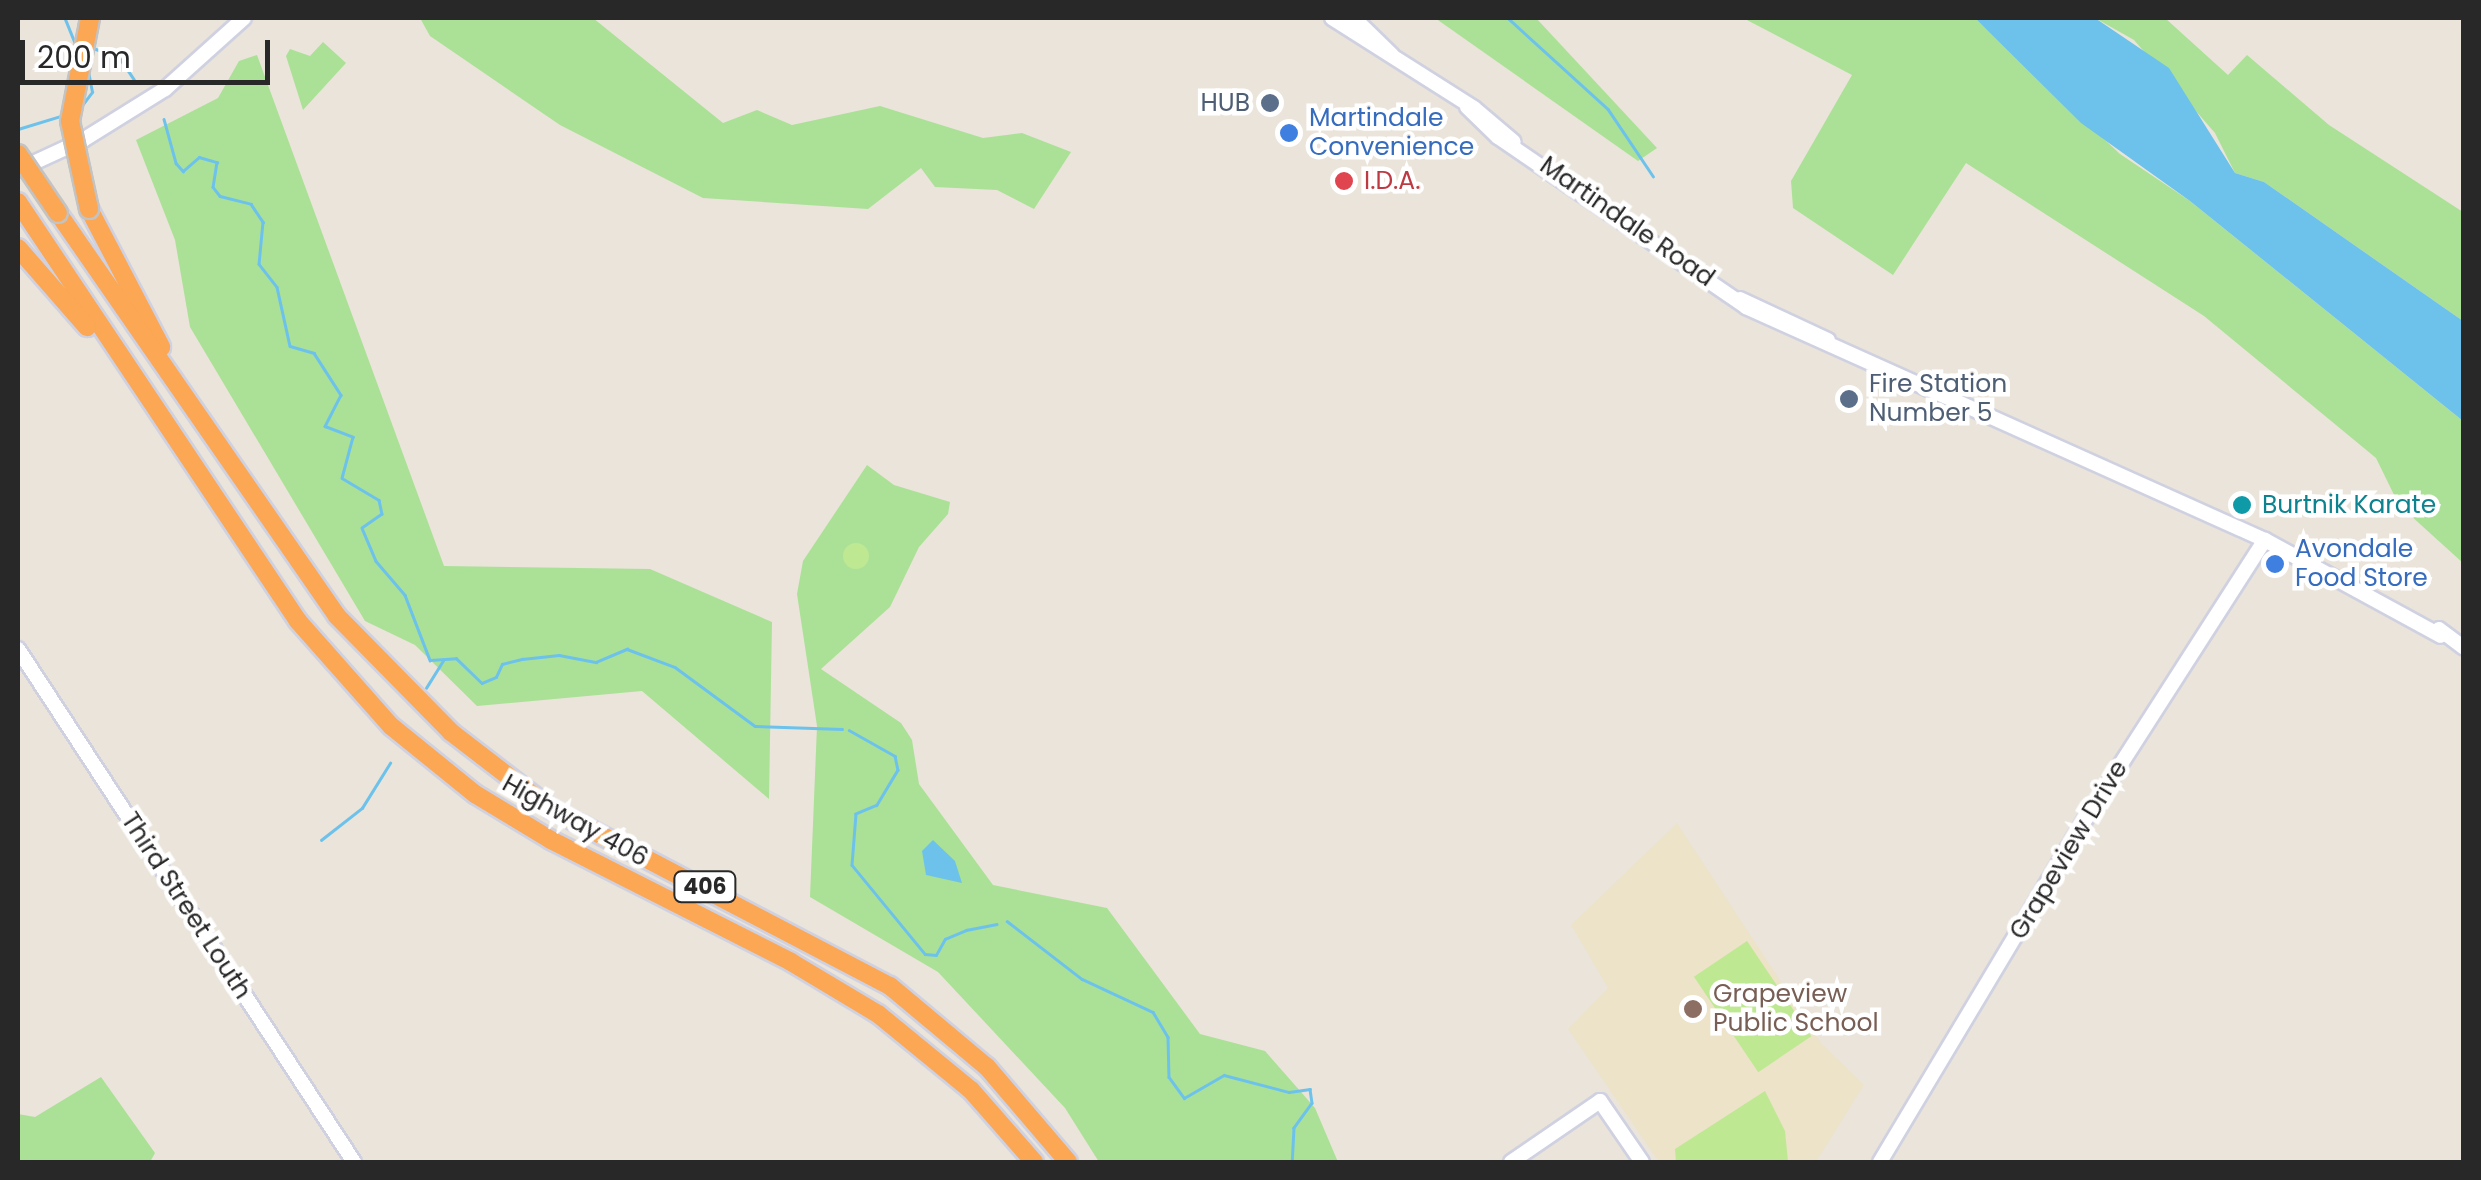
<!DOCTYPE html>
<style>
body{margin:0}
#map{position:relative;width:2481px;height:1180px;overflow:hidden;background:#eae4da;font-family:Poppins,sans-serif}
div>[style]{position:absolute}
.education>*{inset:0;background:#ece3c9}
.green>*{inset:0;background:#abe196}
.pitch>*{inset:0;background:#bee892;transform-origin:0 0}
.round{border-radius:50%}
.water>*{inset:0;background:#6dc2ec}
.stream>*{height:2.5px;margin:-1.25px;padding:0 1.25px;transform-origin:1.25px;border-radius:1.25px;background:#6dc2ec}
.roads{filter:drop-shadow(2px 0 #cfd1e1) drop-shadow(-2px 0 #cfd1e1) drop-shadow(0 2px #cfd1e1) drop-shadow(0 -2px #cfd1e1)}
.secondary>*{height:14px;margin:-7px;padding:0 7px;transform-origin:7px;border-radius:7px;background:#fff}
.highway>*{height:18px;margin:-9px;padding:0 9px;transform-origin:9px;border-radius:9px;background:#fba753}
.bridges{filter:drop-shadow(2px 0 #c3c3c3) drop-shadow(-2px 0 #c3c3c3) drop-shadow(0 2px #c3c3c3) drop-shadow(0 -2px #c3c3c3)}
.highway-bridge>*{height:18px;margin:-9px;padding:0 9px;transform-origin:9px;border-radius:9px;background:#fba753}
.dots>*{width:28px;height:28px;translate:-50% -50%;box-sizing:border-box;border:5px solid #fff;border-radius:50%}
span{translate:-50% -50%;white-space:nowrap;text-align:center;line-height:1.15;-webkit-text-stroke:9px #fff;paint-order:stroke}
.shield-label span{padding:2px 8px;background:#fff;border:2px solid;border-radius:8px;-webkit-text-stroke-width:0}
.shield-label{font-size:22px;color:#282828;font-weight:700}
.service-label{font-size:25px;color:#4e5e75}
.right{translate:-100% -50%;text-align:right}
.left{translate:0 -50%;text-align:left}
.shop-label{font-size:25px;color:#366cbe}
.health-label{font-size:25px;color:#be3a42}
.street-label{font-size:25px;color:#282828}
.culture-label{font-size:25px;color:#0d838f}
.education-label{font-size:25px;color:#785e54}
.frame{position:absolute;inset:0;border:20px solid #282828;pointer-events:none}
.scale{position:absolute;left:20px;top:40px;width:250px;height:45px;box-sizing:border-box;border:5px solid #282828;border-top:0;padding-left:12px;font-size:30px;line-height:35px;white-space:nowrap;color:#282828;-webkit-text-stroke:8px #fff;paint-order:stroke}
</style>
<div id="map">
<div class="education">
<i style="clip-path:polygon(1677px 823px,1821px 1043px,1864px 1085px,1816px 1162px,1659px 1162px,1568px 1029px,1608px 988px,1571px 925px)"></i>
</div>
<div class="green">
<i style="clip-path:polygon(420px 18px,593px 18px,723px 123px,757px 110px,792px 125px,880px 106px,983px 138px,1022px 133px,1071px 152px,1034px 209px,997px 190px,935px 187px,921px 168px,868px 209px,703px 198px,560px 125px,430px 36px)"></i>
<i style="clip-path:polygon(1435px 18px,1536px 18px,1657px 148px,1638px 161px)"></i>
<i style="clip-path:polygon(1743px 18px,1975px 18px,2120px 154px,2190px 201px,2463px 421px,2463px 563px,2399px 505px,2376px 458px,2204px 316px,1966px 163px,1893px 275px,1793px 208px,1791px 181px,1852px 75px)"></i>
<i style="clip-path:polygon(2095px 18px,2165px 18px,2228px 75px,2247px 55px,2329px 125px,2463px 212px,2463px 321px,2264px 182px,2235px 173px,2215px 133px,2134px 40px)"></i>
<i style="clip-path:polygon(323px 42px,346px 63px,303px 110px,286px 56px,290px 49px,310px 56px)"></i>
<i style="clip-path:polygon(257px 55px,444px 566px,650px 569px,772px 622px,769px 799px,642px 691px,477px 706px,415px 645px,365px 621px,190px 327px,175px 240px,136px 140px,218px 98px,239px 61px)"></i>
<i style="clip-path:polygon(867px 465px,894px 485px,950px 502px,948px 514px,919px 547px,890px 607px,821px 669px,901px 723px,912px 740px,919px 784px,993px 885px,1107px 908px,1200px 1034px,1265px 1051px,1315px 1108px,1338px 1162px,1099px 1162px,1065px 1108px,938px 972px,810px 897px,817px 726px,797px 594px,803px 561px)"></i>
<i style="clip-path:polygon(101px 1077px,155px 1153px,150px 1162px,18px 1162px,18px 1114px,35px 1117px)"></i>
</div>
<div class="pitch">
<i class="round" style="left:843px;top:543px;width:26px;height:26px"></i>
<i style="left:1747px;top:941px;width:115px;height:64px;rotate:56deg"></i>
<i style="clip-path:polygon(1765px 1091px,1785px 1131px,1788px 1162px,1676px 1162px,1675px 1149px)"></i>
</div>
<div class="water">
<i style="clip-path:polygon(1975px 18px,2095px 18px,2169px 68px,2235px 173px,2264px 182px,2463px 321px,2463px 421px,2190px 201px,2081px 123px)"></i>
<i style="clip-path:polygon(933px 840px,955px 861px,962px 883px,926px 875px,922px 851px)"></i>
</div>
<div class="stream">
<i style="left:65px;top:18px;width:31px;rotate:68deg"></i>
<i style="left:1508px;top:18px;width:135px;rotate:42.3deg"></i>
<i style="left:1608px;top:109px;width:81px;rotate:56.1deg"></i>
<i style="left:90px;top:47px;width:31px;rotate:19deg"></i>
<i style="left:119px;top:57px;width:27px;rotate:56deg"></i>
<i style="left:80px;top:108px;width:20px;rotate:-53deg"></i>
<i style="left:92px;top:92px;width:20px;rotate:-101deg"></i>
<i style="left:164px;top:119px;width:46px;rotate:74.7deg"></i>
<i style="left:176px;top:163px;width:11px;rotate:49deg"></i>
<i style="left:183px;top:171px;width:21px;rotate:-41deg"></i>
<i style="left:199px;top:157px;width:19px;rotate:16deg"></i>
<i style="left:217px;top:162px;width:25px;rotate:99deg"></i>
<i style="left:213px;top:187px;width:11px;rotate:52deg"></i>
<i style="left:220px;top:196px;width:32px;rotate:14deg"></i>
<i style="left:251px;top:204px;width:22px;rotate:56deg"></i>
<i style="left:263px;top:222px;width:42px;rotate:95.4deg"></i>
<i style="left:259px;top:264px;width:29px;rotate:52deg"></i>
<i style="left:277px;top:287px;width:60px;rotate:77.6deg"></i>
<i style="left:290px;top:346px;width:25px;rotate:16deg"></i>
<i style="left:314px;top:353px;width:50px;rotate:57.3deg"></i>
<i style="left:341px;top:395px;width:35px;rotate:117deg"></i>
<i style="left:325px;top:426px;width:30px;rotate:21deg"></i>
<i style="left:353px;top:437px;width:42px;rotate:105deg"></i>
<i style="left:342px;top:478px;width:43px;rotate:30.7deg"></i>
<i style="left:379px;top:500px;width:14px;rotate:78deg"></i>
<i style="left:382px;top:514px;width:24px;rotate:145deg"></i>
<i style="left:362px;top:528px;width:36px;rotate:67deg"></i>
<i style="left:376px;top:561px;width:45px;rotate:49.5deg"></i>
<i style="left:405px;top:595px;width:70px;rotate:69deg"></i>
<i style="left:430px;top:660px;width:26px;rotate:-4deg"></i>
<i style="left:456px;top:658px;width:36px;rotate:44deg"></i>
<i style="left:482px;top:683px;width:15px;rotate:-23deg"></i>
<i style="left:496px;top:677px;width:14px;rotate:-65deg"></i>
<i style="left:502px;top:664px;width:21px;rotate:-14deg"></i>
<i style="left:522px;top:659px;width:37px;rotate:-6deg"></i>
<i style="left:559px;top:655px;width:38px;rotate:11deg"></i>
<i style="left:596px;top:662px;width:34px;rotate:-23deg"></i>
<i style="left:627px;top:649px;width:51px;rotate:20.6deg"></i>
<i style="left:675px;top:667px;width:99px;rotate:36.4deg"></i>
<i style="left:755px;top:726px;width:87px;rotate:2deg"></i>
<i style="left:18px;top:129px;width:48px;rotate:-16.9deg"></i>
<i style="left:426px;top:688px;width:32px;rotate:-58deg"></i>
<i style="left:849px;top:730px;width:53px;rotate:29.5deg"></i>
<i style="left:895px;top:756px;width:14px;rotate:78deg"></i>
<i style="left:898px;top:770px;width:41px;rotate:121deg"></i>
<i style="left:877px;top:805px;width:23px;rotate:157deg"></i>
<i style="left:856px;top:814px;width:51px;rotate:94.5deg"></i>
<i style="left:852px;top:865px;width:115px;rotate:50.6deg"></i>
<i style="left:925px;top:954px;width:11px;rotate:5deg"></i>
<i style="left:936px;top:955px;width:18px;rotate:-61deg"></i>
<i style="left:945px;top:939px;width:23px;rotate:-23deg"></i>
<i style="left:966px;top:930px;width:31px;rotate:-11deg"></i>
<i style="left:321px;top:840px;width:52px;rotate:-38deg"></i>
<i style="left:362px;top:808px;width:53px;rotate:-58.1deg"></i>
<i style="left:1007px;top:921px;width:95px;rotate:37.7deg"></i>
<i style="left:1082px;top:979px;width:78px;rotate:24.9deg"></i>
<i style="left:1153px;top:1012px;width:29px;rotate:59deg"></i>
<i style="left:1168px;top:1037px;width:40px;rotate:88.6deg"></i>
<i style="left:1169px;top:1077px;width:26px;rotate:54deg"></i>
<i style="left:1184px;top:1098px;width:46px;rotate:-29.9deg"></i>
<i style="left:1224px;top:1075px;width:67px;rotate:14.7deg"></i>
<i style="left:1289px;top:1092px;width:21px;rotate:-8deg"></i>
<i style="left:1310px;top:1089px;width:14px;rotate:82deg"></i>
<i style="left:1312px;top:1103px;width:31px;rotate:126deg"></i>
<i style="left:1294px;top:1128px;width:34px;rotate:93deg"></i>
</div>
<div class="roads">
<div class="secondary">
<i style="left:1332px;top:18px;width:168px;rotate:32.4deg"></i>
<i style="left:1474px;top:108px;width:52px;rotate:40.4deg"></i>
<i style="left:1354px;top:18px;width:53px;rotate:44.2deg"></i>
<i style="left:1467px;top:107px;width:43px;rotate:44.1deg"></i>
<i style="left:1498px;top:137px;width:301px;rotate:34.4deg"></i>
<i style="left:1746px;top:307px;width:569px;rotate:24.18deg"></i>
<i style="left:2265px;top:540px;width:200px;rotate:28.6deg"></i>
<i style="left:18px;top:170px;width:72px;rotate:-24.8deg"></i>
<i style="left:83px;top:140px;width:97px;rotate:-31.9deg"></i>
<i style="left:165px;top:89px;width:106px;rotate:-41.9deg"></i>
<i style="left:1740px;top:299px;width:97px;rotate:25deg"></i>
<i style="left:2439px;top:629px;width:31px;rotate:37deg"></i>
<i style="left:18px;top:649px;width:613px;rotate:56.78deg"></i>
<i style="left:1511px;top:1162px;width:108px;rotate:-34.4deg"></i>
<i style="left:1600px;top:1101px;width:74px;rotate:55.5deg"></i>
<i style="left:1880px;top:1162px;width:399px;rotate:-59.1deg"></i>
<i style="left:2085px;top:820px;width:333px;rotate:-57.3deg"></i>
</div>
<div class="highway">
<i style="left:18px;top:202px;width:504px;rotate:56.25deg"></i>
<i style="left:298px;top:621px;width:140px;rotate:48.5deg"></i>
<i style="left:391px;top:726px;width:108px;rotate:39deg"></i>
<i style="left:475px;top:794px;width:89px;rotate:31.2deg"></i>
<i style="left:551px;top:840px;width:269px;rotate:26.9deg"></i>
<i style="left:791px;top:962px;width:101px;rotate:30.9deg"></i>
<i style="left:878px;top:1014px;width:120px;rotate:39.3deg"></i>
<i style="left:971px;top:1090px;width:96px;rotate:48.8deg"></i>
<i style="left:89px;top:209px;width:156px;rotate:62.4deg"></i>
<i style="left:58px;top:213px;width:490px;rotate:55.3deg"></i>
<i style="left:337px;top:616px;width:163px;rotate:45.5deg"></i>
<i style="left:451px;top:732px;width:126px;rotate:37.6deg"></i>
<i style="left:551px;top:809px;width:382px;rotate:27.6deg"></i>
<i style="left:890px;top:986px;width:126px;rotate:39.9deg"></i>
<i style="left:987px;top:1067px;width:125px;rotate:49.5deg"></i>
<i style="left:18px;top:248px;width:105px;rotate:48.9deg"></i>
</div>
</div>
<div class="bridges">
<div class="highway-bridge">
<i style="left:18px;top:154px;width:71px;rotate:55.9deg"></i>
<i style="left:89px;top:209px;width:90px;rotate:-102.2deg"></i>
<i style="left:70px;top:121px;width:105px;rotate:-79deg"></i>
</div>
</div>
<div class="dots">
<i style="left:1270px;top:103px;background:#5c6f8a"></i>
<i style="left:1289px;top:133px;background:#3f7fe0"></i>
<i style="left:1344px;top:181px;background:#e0444e"></i>
<i style="left:1849px;top:399px;background:#5c6f8a"></i>
<i style="left:2242px;top:505px;background:#0f9aa8"></i>
<i style="left:2275px;top:564px;background:#3f7fe0"></i>
<i style="left:1693px;top:1009px;background:#8d6e63"></i>
</div>
<div class="shield-label">
<span style="left:705px;top:887px">406</span>
</div>
<div class="service-label">
<span class="right" style="left:1250px;top:103px">HUB</span>
<span class="left" style="left:1869px;top:399px">Fire Station<br>Number 5</span>
</div>
<div class="shop-label">
<span class="left" style="left:1309px;top:133px">Martindale<br>Convenience</span>
<span class="left" style="left:2295px;top:564px">Avondale<br>Food Store</span>
</div>
<div class="health-label">
<span class="left" style="left:1364px;top:181px">I.D.A.</span>
</div>
<div class="street-label">
<span style="left:1627px;top:222px;rotate:35deg">Martindale Road</span>
<span style="left:575px;top:821px;rotate:29deg">Highway 406</span>
<span style="left:2069px;top:850px;rotate:-59deg">Grapeview Drive</span>
<span style="left:186px;top:906px;rotate:57deg">Third Street Louth</span>
</div>
<div class="culture-label">
<span class="left" style="left:2262px;top:505px">Burtnik Karate</span>
</div>
<div class="education-label">
<span class="left" style="left:1713px;top:1009px">Grapeview<br>Public School</span>
</div>
<div class="frame"></div>
<div class="scale">200 m</div>
</div>
